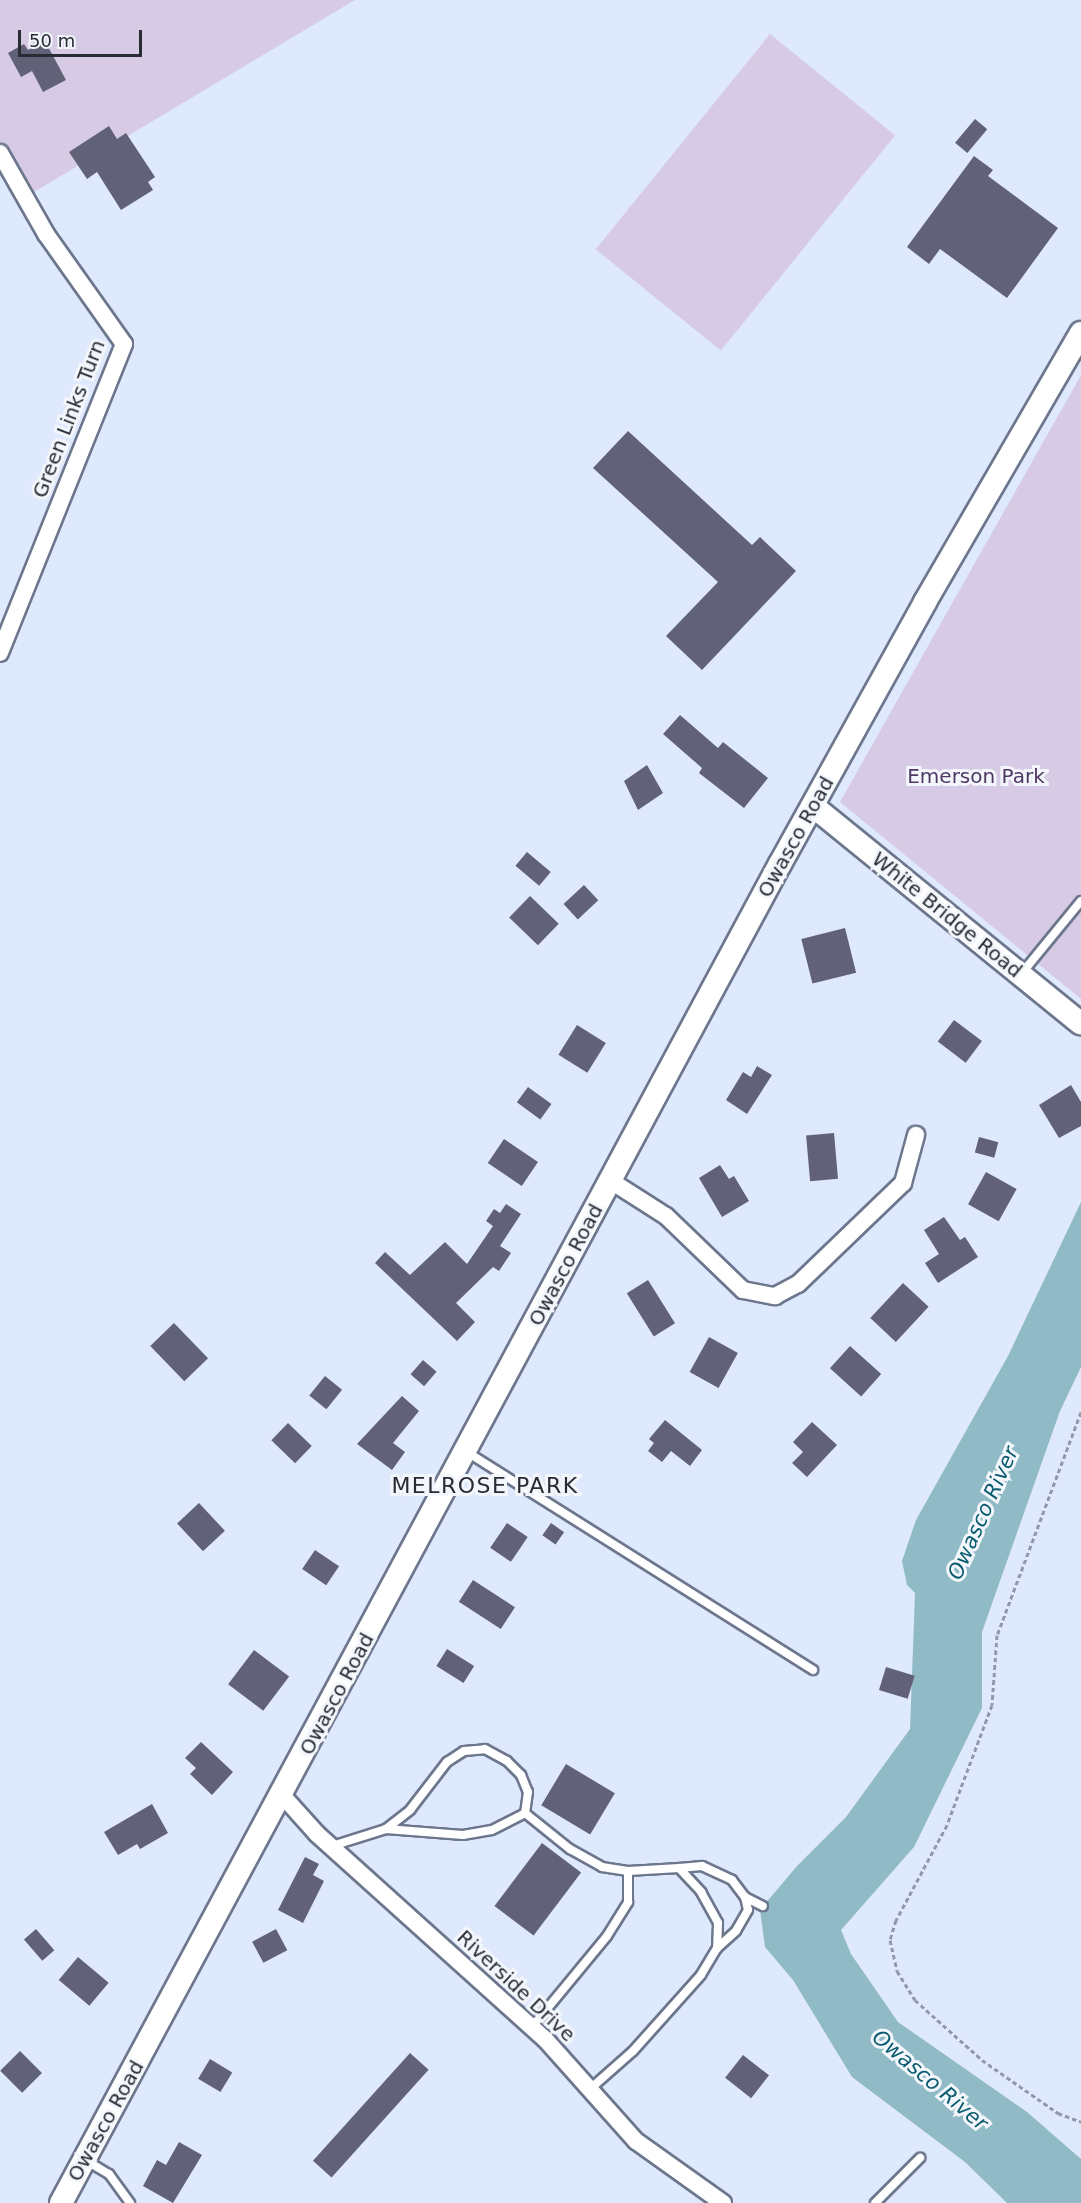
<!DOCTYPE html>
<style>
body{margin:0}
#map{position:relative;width:1081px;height:2203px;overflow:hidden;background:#dfe9fd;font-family:"DejaVu Sans",sans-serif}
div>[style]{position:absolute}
.green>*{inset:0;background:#d7cae4;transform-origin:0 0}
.water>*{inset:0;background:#91bac7}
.building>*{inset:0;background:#616178;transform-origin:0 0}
.path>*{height:3px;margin-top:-1.5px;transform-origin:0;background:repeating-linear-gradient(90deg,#9199a9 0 4.5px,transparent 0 7.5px)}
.roads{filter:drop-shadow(2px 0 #6c778d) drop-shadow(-2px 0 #6c778d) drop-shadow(0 2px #6c778d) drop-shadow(0 -2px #6c778d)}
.lane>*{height:8px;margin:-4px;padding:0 4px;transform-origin:4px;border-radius:4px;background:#fff}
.street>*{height:16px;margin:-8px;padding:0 8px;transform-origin:8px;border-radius:8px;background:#fff}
.secondary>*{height:22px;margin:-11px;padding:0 11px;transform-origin:11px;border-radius:11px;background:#fff}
span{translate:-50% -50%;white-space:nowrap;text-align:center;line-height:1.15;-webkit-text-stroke:6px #f3f6fb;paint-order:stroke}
.street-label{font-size:20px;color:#272c35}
.park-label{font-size:20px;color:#4f3864}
.water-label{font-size:21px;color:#0b5c71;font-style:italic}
.quarter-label{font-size:22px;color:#272c35;letter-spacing:1.5px}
.scale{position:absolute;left:18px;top:30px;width:124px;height:27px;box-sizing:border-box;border:3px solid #272c35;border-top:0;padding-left:8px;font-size:18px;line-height:21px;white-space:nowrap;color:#272c35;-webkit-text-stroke:4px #f3f6fb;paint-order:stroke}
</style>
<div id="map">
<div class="green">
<i style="clip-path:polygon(0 0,355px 0,24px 198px,0 160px)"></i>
<i style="left:770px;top:34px;width:161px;height:277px;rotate:39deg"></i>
<i style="clip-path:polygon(1081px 375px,1081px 999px,840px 802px)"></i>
</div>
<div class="water">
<i style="clip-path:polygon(1081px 1202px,1081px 1367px,1060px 1411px,982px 1632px,982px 1708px,914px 1847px,841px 1930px,851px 1954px,898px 2022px,1027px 2112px,1081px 2159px,1081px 2203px,1007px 2203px,965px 2162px,852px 2077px,793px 1980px,765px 1947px,760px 1910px,797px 1866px,846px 1817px,910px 1729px,915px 1593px,907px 1585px,902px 1561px,916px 1520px,1008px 1356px)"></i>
</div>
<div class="building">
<i style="clip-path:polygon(45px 41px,66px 80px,43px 92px,32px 71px,21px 77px,8px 53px,24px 44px,28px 50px)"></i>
<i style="left:975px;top:119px;width:16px;height:31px;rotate:40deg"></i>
<i style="clip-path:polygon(109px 126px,117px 139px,126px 133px,155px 177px,148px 182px,153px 190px,121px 210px,97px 172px,87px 179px,69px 152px)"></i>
<i style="clip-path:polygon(974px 156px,993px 170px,988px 176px,1058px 228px,1007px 298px,940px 249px,929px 264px,907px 247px)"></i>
<i style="clip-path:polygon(628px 431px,752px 545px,760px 537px,796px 571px,702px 670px,666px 636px,718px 582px,593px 468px)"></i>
<i style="clip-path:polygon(680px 715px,718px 748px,723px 742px,768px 778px,744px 808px,699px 773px,702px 768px,663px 734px)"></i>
<i style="clip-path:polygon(647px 765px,663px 793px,638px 810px,624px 781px)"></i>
<i style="left:527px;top:852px;width:31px;height:18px;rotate:40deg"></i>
<i style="left:584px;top:885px;width:21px;height:28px;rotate:47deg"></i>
<i style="left:530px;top:896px;width:40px;height:30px;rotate:44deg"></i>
<i style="left:845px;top:928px;width:46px;height:45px;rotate:76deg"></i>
<i style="left:954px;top:1020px;width:35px;height:27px;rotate:37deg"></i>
<i style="left:577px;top:1025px;width:34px;height:35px;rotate:32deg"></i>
<i style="clip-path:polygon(757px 1066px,772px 1075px,747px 1114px,726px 1100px,743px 1072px,751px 1077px)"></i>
<i style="clip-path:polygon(1071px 1085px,1081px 1102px,1081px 1126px,1059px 1138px,1039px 1105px)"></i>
<i style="left:528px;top:1087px;width:29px;height:19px;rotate:36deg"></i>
<i style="left:834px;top:1133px;width:46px;height:28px;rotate:85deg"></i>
<i style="left:979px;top:1137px;width:20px;height:16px;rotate:15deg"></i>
<i style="left:504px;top:1139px;width:41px;height:29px;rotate:34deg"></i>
<i style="clip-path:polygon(720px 1165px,729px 1179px,734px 1176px,749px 1201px,722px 1217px,699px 1178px)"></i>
<i style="left:986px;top:1172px;width:35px;height:37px;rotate:29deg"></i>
<i style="clip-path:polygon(506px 1204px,521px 1214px,500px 1246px,511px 1253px,499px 1271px,493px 1267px,456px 1303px,475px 1322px,457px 1341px,375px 1263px,385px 1252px,410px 1275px,445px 1242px,467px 1264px,493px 1226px,486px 1221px,494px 1209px,500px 1213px)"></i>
<i style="clip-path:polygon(944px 1217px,960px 1240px,965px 1237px,978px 1257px,938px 1283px,925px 1263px,939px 1254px,924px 1230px)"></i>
<i style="left:648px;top:1280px;width:51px;height:25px;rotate:58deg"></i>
<i style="left:903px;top:1283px;width:35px;height:48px;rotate:43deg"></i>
<i style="left:174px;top:1323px;width:49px;height:33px;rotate:46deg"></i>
<i style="left:709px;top:1337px;width:33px;height:40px;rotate:29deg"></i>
<i style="left:850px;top:1346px;width:42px;height:30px;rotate:42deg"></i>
<i style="left:423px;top:1360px;width:18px;height:19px;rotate:41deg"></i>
<i style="left:325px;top:1376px;width:22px;height:25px;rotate:39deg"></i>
<i style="clip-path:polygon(402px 1396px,419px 1411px,393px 1443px,405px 1452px,392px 1470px,357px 1444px)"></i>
<i style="clip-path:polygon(665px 1420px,702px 1450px,690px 1466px,671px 1451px,662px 1462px,648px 1451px,654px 1443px,649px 1439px)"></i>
<i style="clip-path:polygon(812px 1422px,837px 1445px,807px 1477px,792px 1463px,803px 1452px,793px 1442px)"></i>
<i style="left:288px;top:1423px;width:33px;height:24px;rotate:44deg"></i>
<i style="left:199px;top:1503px;width:38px;height:30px;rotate:47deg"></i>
<i style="left:507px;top:1523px;width:25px;height:30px;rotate:34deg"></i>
<i style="left:551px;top:1523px;width:16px;height:15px;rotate:35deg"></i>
<i style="left:315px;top:1550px;width:29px;height:23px;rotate:34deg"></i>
<i style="left:473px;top:1580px;width:50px;height:26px;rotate:33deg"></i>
<i style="left:447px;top:1649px;width:32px;height:20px;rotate:32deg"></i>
<i style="left:254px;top:1650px;width:44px;height:43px;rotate:37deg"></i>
<i style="left:886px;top:1667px;width:30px;height:24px;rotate:17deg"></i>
<i style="clip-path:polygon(201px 1742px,233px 1772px,212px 1795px,190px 1774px,196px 1768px,185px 1758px)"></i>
<i style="left:566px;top:1764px;width:57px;height:48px;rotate:31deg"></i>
<i style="clip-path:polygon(152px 1804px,168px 1833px,140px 1849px,137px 1844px,118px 1855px,104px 1832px)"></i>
<i style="left:542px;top:1843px;width:49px;height:79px;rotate:37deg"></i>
<i style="clip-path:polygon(305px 1857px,319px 1864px,313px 1875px,324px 1881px,303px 1923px,278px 1910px)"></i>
<i style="left:36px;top:1929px;width:28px;height:16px;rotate:49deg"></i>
<i style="left:276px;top:1929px;width:24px;height:27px;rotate:62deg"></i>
<i style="left:78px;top:1957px;width:40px;height:30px;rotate:40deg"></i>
<i style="left:20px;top:2051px;width:31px;height:28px;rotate:45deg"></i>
<i style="left:410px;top:2053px;width:25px;height:145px;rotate:42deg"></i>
<i style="left:743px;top:2055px;width:33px;height:29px;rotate:38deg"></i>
<i style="left:210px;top:2059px;width:26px;height:23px;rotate:31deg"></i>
<i style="clip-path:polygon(179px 2142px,202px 2155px,173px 2203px,143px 2186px,157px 2160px,166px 2165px)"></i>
</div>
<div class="path">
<i style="left:1081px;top:1412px;width:238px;rotate:110.6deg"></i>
<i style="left:997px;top:1635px;width:70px;rotate:94.1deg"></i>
<i style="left:992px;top:1705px;width:128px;rotate:110.6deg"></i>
<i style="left:947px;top:1825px;width:108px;rotate:118.2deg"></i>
<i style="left:896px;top:1920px;width:21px;rotate:107deg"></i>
<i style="left:890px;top:1940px;width:32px;rotate:77deg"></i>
<i style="left:897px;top:1971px;width:34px;rotate:58deg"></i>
<i style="left:915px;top:2000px;width:90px;rotate:41.8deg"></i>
<i style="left:982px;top:2060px;width:93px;rotate:34.9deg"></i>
<i style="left:1058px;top:2113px;width:25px;rotate:21deg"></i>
</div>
<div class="roads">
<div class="lane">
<i style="left:1022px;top:973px;width:93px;rotate:-50.7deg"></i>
<i style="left:467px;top:1452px;width:409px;rotate:32.2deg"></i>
<i style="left:386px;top:1829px;width:31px;rotate:-38deg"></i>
<i style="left:410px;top:1810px;width:61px;rotate:-52.4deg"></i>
<i style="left:447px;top:1762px;width:20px;rotate:-33deg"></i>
<i style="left:464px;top:1751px;width:21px;rotate:-5deg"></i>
<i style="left:485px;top:1749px;width:25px;rotate:29deg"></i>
<i style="left:507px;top:1761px;width:20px;rotate:45deg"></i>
<i style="left:521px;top:1775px;width:18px;rotate:68deg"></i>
<i style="left:528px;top:1792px;width:21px;rotate:98deg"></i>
<i style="left:332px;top:1846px;width:57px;rotate:-17.5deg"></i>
<i style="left:386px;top:1829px;width:77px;rotate:4.5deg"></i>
<i style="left:463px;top:1835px;width:29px;rotate:-10deg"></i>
<i style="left:492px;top:1830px;width:37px;rotate:-27deg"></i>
<i style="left:525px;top:1813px;width:58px;rotate:38.7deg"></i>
<i style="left:570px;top:1849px;width:37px;rotate:29deg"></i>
<i style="left:602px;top:1867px;width:26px;rotate:9deg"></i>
<i style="left:628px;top:1871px;width:51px;rotate:-3.4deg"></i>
<i style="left:679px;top:1868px;width:33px;rotate:47deg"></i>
<i style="left:701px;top:1892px;width:35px;rotate:61deg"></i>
<i style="left:718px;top:1923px;width:25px;rotate:92deg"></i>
<i style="left:717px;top:1948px;width:31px;rotate:121deg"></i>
<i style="left:701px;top:1975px;width:102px;rotate:131.8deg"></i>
<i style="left:633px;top:2051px;width:57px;rotate:138.5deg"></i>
<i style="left:679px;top:1868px;width:23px;rotate:-5deg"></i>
<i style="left:702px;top:1866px;width:33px;rotate:25deg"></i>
<i style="left:732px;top:1880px;width:21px;rotate:53deg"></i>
<i style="left:745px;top:1897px;width:13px;rotate:77deg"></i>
<i style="left:748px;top:1910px;width:24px;rotate:120deg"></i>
<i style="left:736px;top:1931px;width:25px;rotate:138deg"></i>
<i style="left:745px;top:1897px;width:20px;rotate:27deg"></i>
<i style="left:532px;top:2027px;width:118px;rotate:-50.5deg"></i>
<i style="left:607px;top:1936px;width:40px;rotate:-58deg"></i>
<i style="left:628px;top:1902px;width:31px;rotate:-90deg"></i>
<i style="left:87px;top:2161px;width:26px;rotate:31deg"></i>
<i style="left:109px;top:2174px;width:36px;rotate:54deg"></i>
<i style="left:875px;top:2203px;width:64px;rotate:-45deg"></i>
</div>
<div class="street">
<i style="left:0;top:153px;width:93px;rotate:60.4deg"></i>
<i style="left:46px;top:234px;width:135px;rotate:54.7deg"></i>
<i style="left:124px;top:344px;width:333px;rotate:111.9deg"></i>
<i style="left:611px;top:1181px;width:65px;rotate:32.5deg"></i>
<i style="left:666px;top:1216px;width:107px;rotate:43.9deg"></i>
<i style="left:743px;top:1290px;width:33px;rotate:11deg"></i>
<i style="left:775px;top:1296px;width:26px;rotate:-28deg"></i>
<i style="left:798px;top:1284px;width:146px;rotate:-43.9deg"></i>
<i style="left:903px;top:1183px;width:50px;rotate:-74.8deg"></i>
<i style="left:282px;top:1795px;width:52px;rotate:48.1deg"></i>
<i style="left:317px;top:1834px;width:307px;rotate:42deg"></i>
<i style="left:545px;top:2039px;width:137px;rotate:48.3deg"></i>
<i style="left:636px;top:2141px;width:107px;rotate:35.5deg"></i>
</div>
<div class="secondary">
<i style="left:813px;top:806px;width:345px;rotate:39.1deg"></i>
<i style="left:61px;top:2203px;width:1520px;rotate:-61.77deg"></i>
<i style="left:780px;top:864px;width:299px;rotate:-61deg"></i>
<i style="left:925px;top:602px;width:311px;rotate:-59.9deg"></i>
</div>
</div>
<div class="street-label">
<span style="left:69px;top:419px;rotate:-69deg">Green Links Turn</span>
<span style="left:796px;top:837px;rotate:-61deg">Owasco Road</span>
<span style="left:947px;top:915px;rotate:39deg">White Bridge Road</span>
<span style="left:566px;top:1265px;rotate:-62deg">Owasco Road</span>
<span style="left:337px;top:1694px;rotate:-62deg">Owasco Road</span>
<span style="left:516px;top:1986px;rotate:43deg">Riverside Drive</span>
<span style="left:106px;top:2121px;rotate:-61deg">Owasco Road</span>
</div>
<div class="park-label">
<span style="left:976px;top:776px">Emerson Park</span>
</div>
<div class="water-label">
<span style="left:983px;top:1513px;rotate:-66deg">Owasco River</span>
<span style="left:930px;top:2080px;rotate:40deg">Owasco River</span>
</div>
<div class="quarter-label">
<span style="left:485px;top:1486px">MELROSE PARK</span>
</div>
<div class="scale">50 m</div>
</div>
